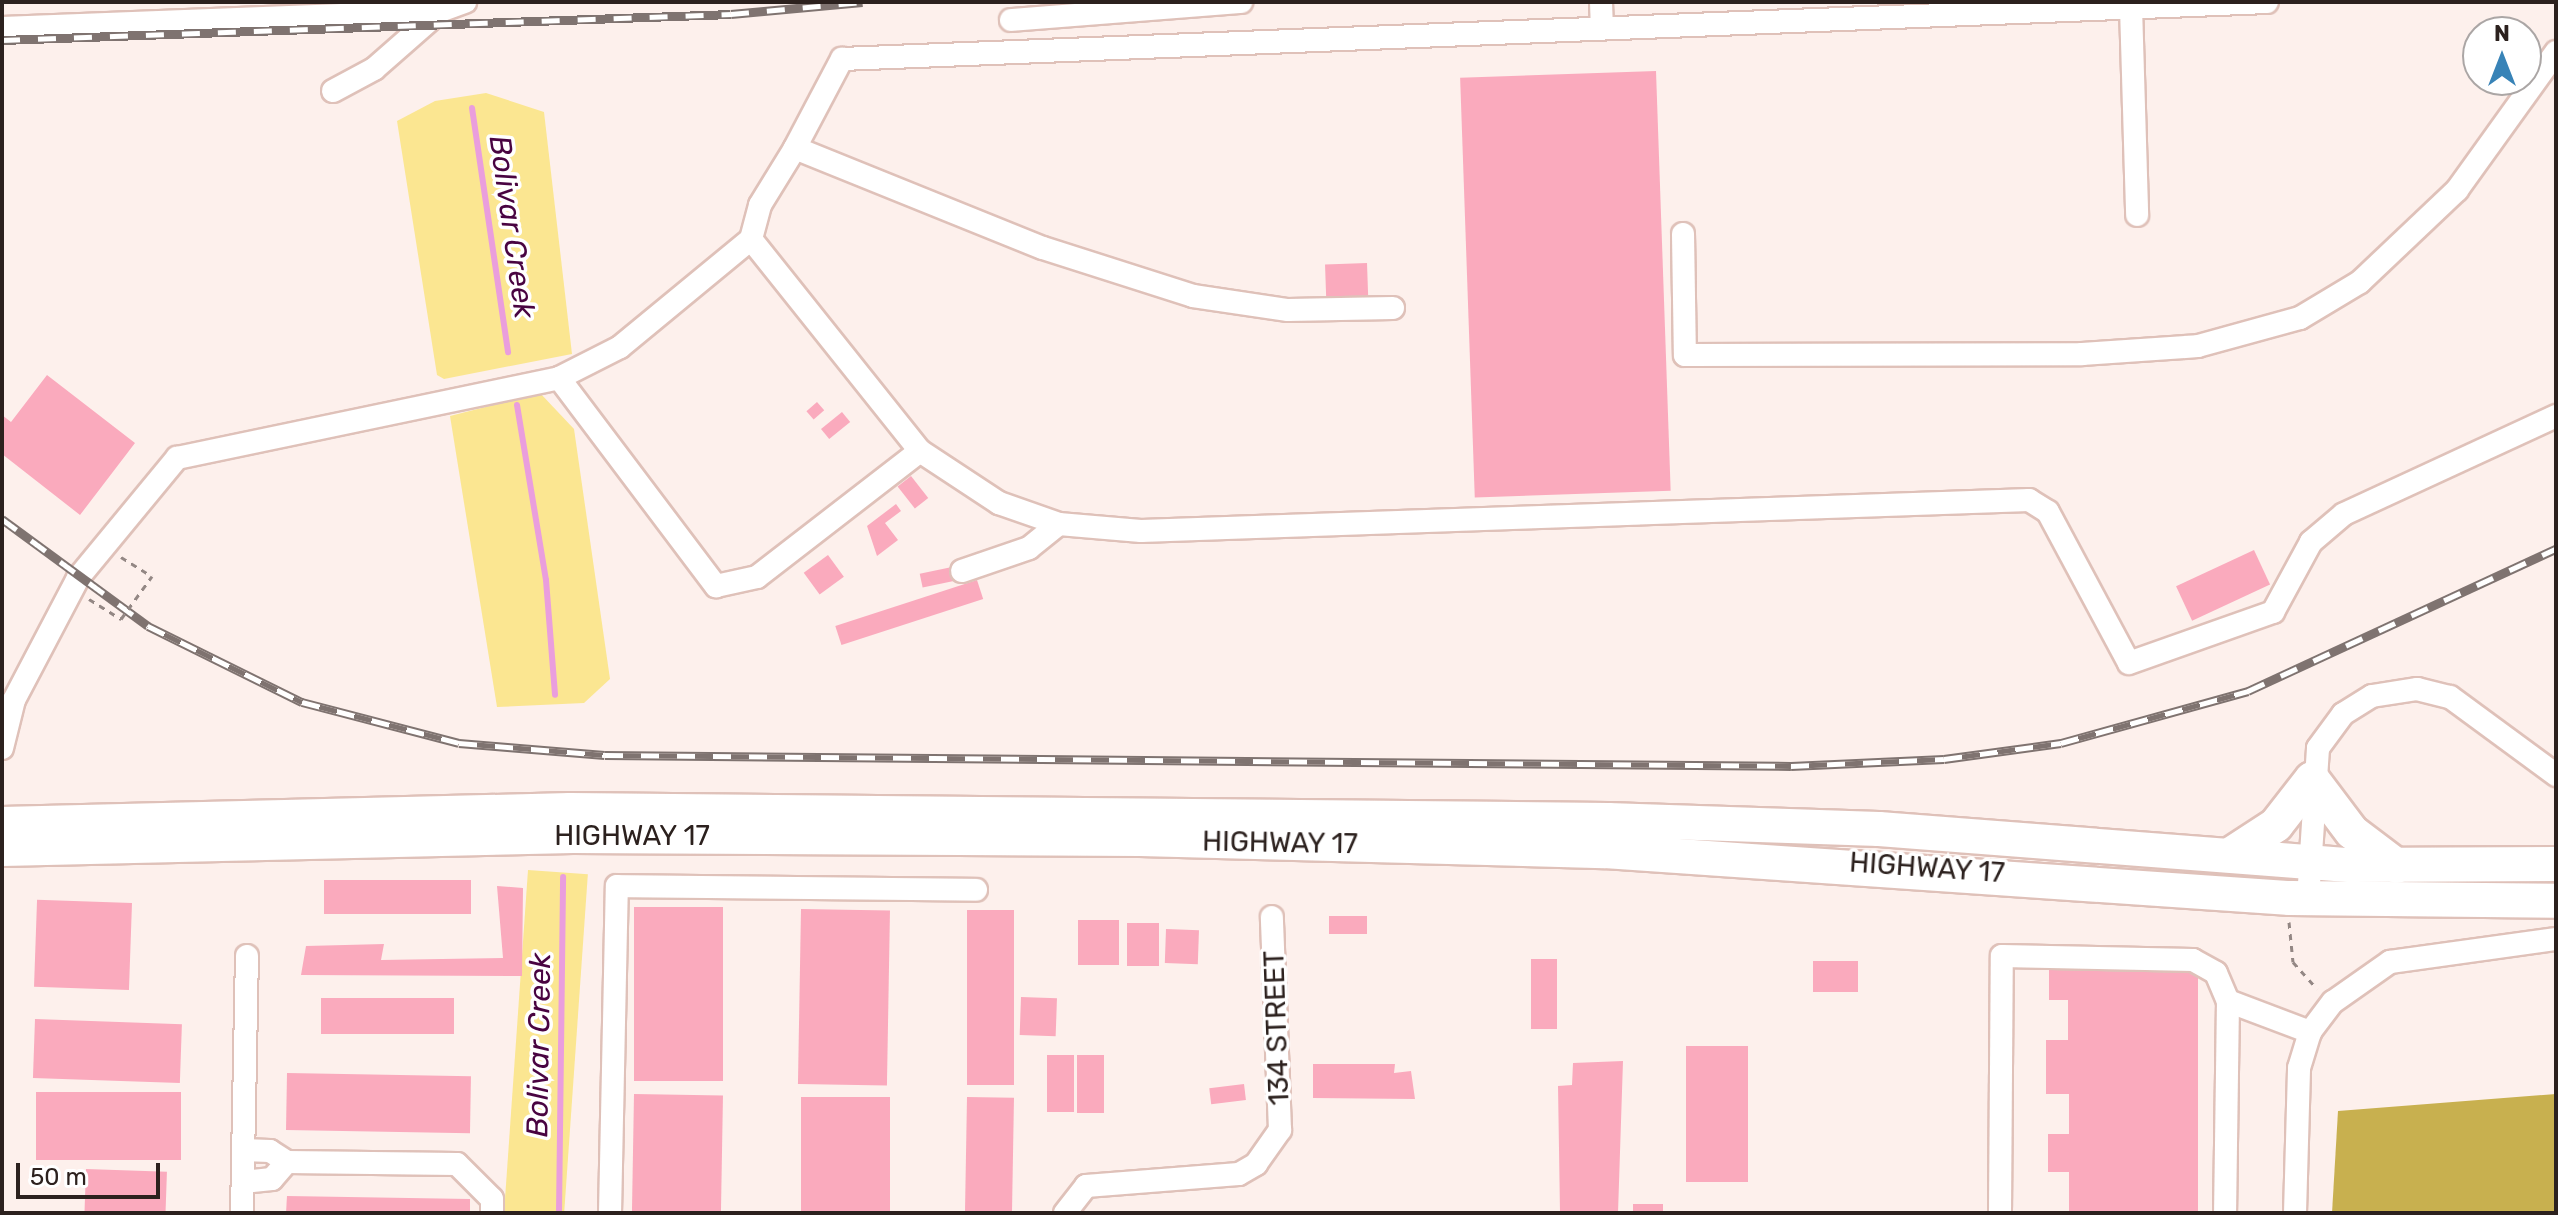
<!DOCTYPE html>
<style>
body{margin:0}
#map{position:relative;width:2558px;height:1215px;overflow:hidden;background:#fdf0ec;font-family:Rubik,sans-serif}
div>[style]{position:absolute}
.green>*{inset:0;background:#fbe691;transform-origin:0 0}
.forest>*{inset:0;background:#c8b04f}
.stream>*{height:6px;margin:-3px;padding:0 3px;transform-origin:3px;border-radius:3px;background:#ea9edd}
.building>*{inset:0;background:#faaabd;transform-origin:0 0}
.path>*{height:3px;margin-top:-1.5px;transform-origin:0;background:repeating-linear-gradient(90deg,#938784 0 6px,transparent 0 12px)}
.roads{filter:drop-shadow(2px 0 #dfc1b9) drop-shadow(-2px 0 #dfc1b9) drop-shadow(0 2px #dfc1b9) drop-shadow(0 -2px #dfc1b9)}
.minor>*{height:22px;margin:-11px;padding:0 11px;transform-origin:11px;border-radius:11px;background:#fff}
.highway>*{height:34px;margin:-17px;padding:0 17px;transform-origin:17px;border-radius:17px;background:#fff}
.rail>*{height:9px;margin-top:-4.5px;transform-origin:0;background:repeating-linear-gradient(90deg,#fff 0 18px,#7f7370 0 36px);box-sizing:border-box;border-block:2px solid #7f7370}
.path-bridge>*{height:3px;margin-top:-1.5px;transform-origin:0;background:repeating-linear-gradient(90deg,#938784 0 6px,transparent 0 12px)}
span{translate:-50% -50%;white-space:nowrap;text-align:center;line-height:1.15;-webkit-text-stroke:7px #fff;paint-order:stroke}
.street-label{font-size:28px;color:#2c211e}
.water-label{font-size:30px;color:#490441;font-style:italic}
.frame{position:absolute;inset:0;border:4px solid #2c211e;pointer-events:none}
.north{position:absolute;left:2462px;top:16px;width:80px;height:80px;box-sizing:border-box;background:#fff;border:2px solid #aba6a5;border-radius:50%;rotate:0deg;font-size:22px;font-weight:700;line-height:32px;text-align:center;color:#2c211e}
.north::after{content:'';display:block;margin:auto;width:28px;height:36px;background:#3883b7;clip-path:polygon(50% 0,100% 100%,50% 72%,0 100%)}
.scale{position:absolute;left:16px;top:1163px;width:144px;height:36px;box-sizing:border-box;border:4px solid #2c211e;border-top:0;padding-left:10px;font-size:24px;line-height:28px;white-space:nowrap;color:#2c211e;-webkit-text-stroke:6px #fff;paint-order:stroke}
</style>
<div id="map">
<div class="green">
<i style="clip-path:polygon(486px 93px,544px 112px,572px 354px,444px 379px,437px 375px,397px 121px,435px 101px)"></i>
<i style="clip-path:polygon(540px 393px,574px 429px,610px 679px,584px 703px,497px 707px,450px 416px)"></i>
<i style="left:528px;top:870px;width:60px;height:343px;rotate:4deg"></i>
</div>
<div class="forest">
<i style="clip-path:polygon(2556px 1094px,2556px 1213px,2332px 1213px,2338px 1111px)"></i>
</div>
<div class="stream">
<i style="left:472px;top:108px;width:247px;rotate:81.6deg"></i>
<i style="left:517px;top:405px;width:177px;rotate:80.6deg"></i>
<i style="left:546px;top:580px;width:115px;rotate:85.5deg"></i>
<i style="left:559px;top:1213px;width:336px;rotate:-89.3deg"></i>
</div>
<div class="building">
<i style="left:1656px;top:71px;width:420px;height:196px;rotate:88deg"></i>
<i style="left:1367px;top:263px;width:37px;height:42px;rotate:88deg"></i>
<i style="clip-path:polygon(47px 375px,135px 443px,80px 515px,2px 454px,2px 415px,11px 422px)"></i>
<i style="left:817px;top:402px;width:11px;height:14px;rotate:49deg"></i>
<i style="left:842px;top:412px;width:13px;height:27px;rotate:51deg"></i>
<i style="left:911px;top:476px;width:28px;height:17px;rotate:52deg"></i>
<i style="clip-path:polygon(896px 504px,901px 511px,885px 523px,898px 540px,877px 556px,867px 526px)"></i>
<i style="left:2254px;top:550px;width:38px;height:86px;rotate:65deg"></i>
<i style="left:828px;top:555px;width:27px;height:30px;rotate:54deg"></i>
<i style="left:952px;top:567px;width:14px;height:33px;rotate:78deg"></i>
<i style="left:977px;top:580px;width:20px;height:149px;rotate:72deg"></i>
<i style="left:324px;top:880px;width:147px;height:34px"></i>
<i style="clip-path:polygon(497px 886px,523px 888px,522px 976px,301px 975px,306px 946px,384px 944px,381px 960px,503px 958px)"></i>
<i style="left:132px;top:903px;width:87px;height:95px;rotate:92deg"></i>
<i style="left:634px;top:907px;width:89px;height:174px"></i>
<i style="left:801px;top:909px;width:89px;height:175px;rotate:1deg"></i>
<i style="left:967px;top:910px;width:47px;height:175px"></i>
<i style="left:1329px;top:916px;width:38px;height:18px"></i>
<i style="left:1119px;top:920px;width:45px;height:41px;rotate:90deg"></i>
<i style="left:1127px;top:923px;width:32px;height:43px"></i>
<i style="left:1166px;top:929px;width:33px;height:34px;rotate:2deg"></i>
<i style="left:1531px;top:959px;width:26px;height:70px"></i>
<i style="left:1813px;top:961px;width:45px;height:31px"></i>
<i style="clip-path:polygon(2198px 967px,2198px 1213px,2069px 1213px,2069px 1172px,2048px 1172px,2048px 1134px,2069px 1134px,2069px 1094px,2046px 1094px,2046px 1040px,2068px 1040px,2068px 1000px,2049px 1000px,2049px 970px)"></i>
<i style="left:1021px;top:997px;width:36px;height:38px;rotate:2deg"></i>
<i style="left:321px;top:998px;width:133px;height:36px"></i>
<i style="left:35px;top:1019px;width:147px;height:59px;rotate:2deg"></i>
<i style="left:1748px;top:1046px;width:136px;height:62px;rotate:90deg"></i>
<i style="left:1047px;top:1055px;width:27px;height:57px"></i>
<i style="left:1077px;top:1055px;width:27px;height:58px"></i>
<i style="clip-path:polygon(1623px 1061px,1618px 1213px,1560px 1213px,1558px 1086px,1572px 1085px,1573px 1063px)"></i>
<i style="clip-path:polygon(1313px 1064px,1395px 1064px,1394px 1073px,1411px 1071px,1415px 1099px,1313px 1098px)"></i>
<i style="left:287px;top:1073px;width:184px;height:57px;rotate:1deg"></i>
<i style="left:1244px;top:1084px;width:16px;height:35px;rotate:83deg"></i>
<i style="left:36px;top:1092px;width:145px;height:68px"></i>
<i style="left:634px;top:1094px;width:89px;height:119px;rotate:1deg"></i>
<i style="left:801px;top:1097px;width:89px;height:116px"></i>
<i style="left:967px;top:1097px;width:47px;height:116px;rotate:1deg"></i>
<i style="left:86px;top:1169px;width:81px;height:44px;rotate:2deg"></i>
<i style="clip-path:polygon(287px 1196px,470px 1199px,470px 1213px,286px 1213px)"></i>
<i style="left:1633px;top:1204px;width:30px;height:9px"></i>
</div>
<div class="path">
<i style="left:642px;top:2px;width:125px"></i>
<i style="left:121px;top:557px;width:36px;rotate:32deg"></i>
<i style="left:89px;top:599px;width:38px;rotate:32deg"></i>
<i style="left:2289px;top:922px;width:40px;rotate:84.3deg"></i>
<i style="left:2293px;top:962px;width:36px;rotate:48deg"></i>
</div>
<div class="roads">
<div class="minor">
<i style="left:1601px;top:2px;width:25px;rotate:88deg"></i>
<i style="left:2131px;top:7px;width:208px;rotate:88.3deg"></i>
<i style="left:1011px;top:20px;width:231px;rotate:-4.5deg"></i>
<i style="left:2px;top:28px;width:438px;rotate:-2.2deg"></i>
<i style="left:440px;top:11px;width:27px;rotate:-20deg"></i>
<i style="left:333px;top:91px;width:47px;rotate:-28.2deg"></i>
<i style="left:374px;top:69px;width:88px;rotate:-41.3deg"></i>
<i style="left:795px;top:148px;width:101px;rotate:-62.2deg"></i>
<i style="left:842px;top:59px;width:1426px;rotate:-2.29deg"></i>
<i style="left:1683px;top:234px;width:121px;rotate:89.1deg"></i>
<i style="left:1685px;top:355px;width:397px;rotate:-0.1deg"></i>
<i style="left:2082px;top:354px;width:116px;rotate:-3.9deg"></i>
<i style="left:2198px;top:346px;width:106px;rotate:-15.4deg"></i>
<i style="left:2300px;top:318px;width:70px;rotate:-31deg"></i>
<i style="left:2360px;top:282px;width:134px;rotate:-43.5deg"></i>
<i style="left:2457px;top:190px;width:170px;rotate:-54.3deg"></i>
<i style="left:559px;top:378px;width:261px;rotate:53deg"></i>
<i style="left:716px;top:586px;width:42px;rotate:-12.4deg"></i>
<i style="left:757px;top:577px;width:206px;rotate:-37.7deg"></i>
<i style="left:920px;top:451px;width:271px;rotate:-128.6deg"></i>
<i style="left:920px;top:451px;width:95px;rotate:33.4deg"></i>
<i style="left:999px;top:503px;width:64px;rotate:19.3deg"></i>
<i style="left:1059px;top:524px;width:82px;rotate:4.9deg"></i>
<i style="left:1141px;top:531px;width:889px;rotate:-2deg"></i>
<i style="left:2029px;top:500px;width:22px;rotate:32deg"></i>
<i style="left:2048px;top:512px;width:171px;rotate:61.8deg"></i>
<i style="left:2129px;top:663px;width:153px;rotate:-19.5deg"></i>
<i style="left:2273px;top:612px;width:80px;rotate:-61.5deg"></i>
<i style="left:2311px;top:542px;width:43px;rotate:-40.3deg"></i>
<i style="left:2344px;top:514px;width:234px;rotate:-24.8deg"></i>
<i style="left:962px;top:571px;width:71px;rotate:-18.9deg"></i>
<i style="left:1029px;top:548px;width:38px;rotate:-39deg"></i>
<i style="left:2px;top:748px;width:49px;rotate:-76deg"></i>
<i style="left:14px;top:700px;width:138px;rotate:-62.3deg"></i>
<i style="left:78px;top:578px;width:156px;rotate:-50.5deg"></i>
<i style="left:177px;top:458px;width:390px;rotate:-11.8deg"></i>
<i style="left:559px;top:378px;width:68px;rotate:-26.9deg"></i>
<i style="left:620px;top:347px;width:170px;rotate:-39.5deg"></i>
<i style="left:751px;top:239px;width:35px;rotate:-75deg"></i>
<i style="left:760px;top:205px;width:67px;rotate:-58.4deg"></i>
<i style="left:795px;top:148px;width:267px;rotate:22deg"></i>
<i style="left:1043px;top:248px;width:157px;rotate:17.7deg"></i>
<i style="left:1193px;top:296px;width:96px;rotate:8.4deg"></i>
<i style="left:1288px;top:310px;width:105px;rotate:-1.1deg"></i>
<i style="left:2308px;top:899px;width:151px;rotate:-86.2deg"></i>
<i style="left:2318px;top:748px;width:42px;rotate:-53.7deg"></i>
<i style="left:2343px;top:714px;width:34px;rotate:-32deg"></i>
<i style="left:2372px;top:696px;width:46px;rotate:-8.8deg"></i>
<i style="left:2417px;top:689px;width:34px;rotate:14deg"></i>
<i style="left:2450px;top:697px;width:132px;rotate:36.3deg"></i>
<i style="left:2228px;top:1001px;width:88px;rotate:20.7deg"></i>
<i style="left:287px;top:1162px;width:170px;rotate:0.7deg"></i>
<i style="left:457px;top:1164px;width:49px;rotate:45deg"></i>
<i style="left:492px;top:1199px;width:14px;rotate:90deg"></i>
<i style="left:243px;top:1182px;width:29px;rotate:-6deg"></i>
<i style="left:272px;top:1179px;width:23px;rotate:-49deg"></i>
<i style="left:287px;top:1162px;width:20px;rotate:-147deg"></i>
<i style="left:270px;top:1151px;width:27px;rotate:-178deg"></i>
<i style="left:242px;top:1213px;width:257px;rotate:-88.9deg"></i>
<i style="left:610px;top:1213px;width:327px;rotate:-88.8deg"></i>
<i style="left:617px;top:886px;width:359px;rotate:0.6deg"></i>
<i style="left:1065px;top:1213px;width:34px;rotate:-52deg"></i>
<i style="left:1086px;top:1186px;width:153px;rotate:-4.5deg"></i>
<i style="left:1239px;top:1174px;width:20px;rotate:-30deg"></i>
<i style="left:1256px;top:1164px;width:42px;rotate:-54.8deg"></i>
<i style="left:1280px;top:1130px;width:213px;rotate:-92.2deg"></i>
<i style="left:2000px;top:1213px;width:257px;rotate:-89.6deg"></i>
<i style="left:2002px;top:956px;width:191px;rotate:1.2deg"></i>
<i style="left:2193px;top:960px;width:26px;rotate:29deg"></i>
<i style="left:2216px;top:973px;width:30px;rotate:67deg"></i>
<i style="left:2228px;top:1001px;width:212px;rotate:90.8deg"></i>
<i style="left:2295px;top:1213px;width:145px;rotate:-88.4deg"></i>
<i style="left:2299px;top:1068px;width:38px;rotate:-73deg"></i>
<i style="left:2310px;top:1032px;width:38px;rotate:-53deg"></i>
<i style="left:2333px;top:1002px;width:70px;rotate:-35.1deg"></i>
<i style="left:2390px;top:962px;width:168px;rotate:-7.9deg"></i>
</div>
<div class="highway">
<i style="left:2px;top:824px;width:568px;rotate:-1.41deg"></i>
<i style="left:570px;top:810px;width:1038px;rotate:0.55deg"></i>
<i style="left:1608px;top:820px;width:271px;rotate:1.9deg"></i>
<i style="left:1879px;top:829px;width:474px;rotate:4.4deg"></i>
<i style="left:2352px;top:865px;width:204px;rotate:-0.3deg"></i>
<i style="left:2px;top:849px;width:571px;rotate:-1.3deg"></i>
<i style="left:573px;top:836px;width:567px;rotate:0.3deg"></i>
<i style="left:1140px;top:839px;width:465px;rotate:1.5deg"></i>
<i style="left:1605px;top:851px;width:687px;rotate:3.93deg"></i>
<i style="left:2290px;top:898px;width:266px;rotate:0.6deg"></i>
<i style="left:2230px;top:855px;width:55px;rotate:-33.1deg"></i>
<i style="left:2276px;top:825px;width:58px;rotate:-52deg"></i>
<i style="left:2312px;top:779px;width:66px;rotate:53deg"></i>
<i style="left:2352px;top:832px;width:56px;rotate:37.1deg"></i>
</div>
</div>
<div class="rail">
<i style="left:2px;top:40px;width:729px;rotate:-2.04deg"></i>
<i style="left:731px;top:14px;width:132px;rotate:-5.2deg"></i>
<i style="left:2px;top:519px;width:181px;rotate:36.2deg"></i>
<i style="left:148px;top:626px;width:172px;rotate:26.3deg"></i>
<i style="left:302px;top:702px;width:162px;rotate:14.6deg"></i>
<i style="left:459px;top:743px;width:146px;rotate:4.7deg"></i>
<i style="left:605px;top:755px;width:1186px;rotate:0.53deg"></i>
<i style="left:1791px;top:766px;width:153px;rotate:-2.6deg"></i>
<i style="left:1944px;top:759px;width:118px;rotate:-7.8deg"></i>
<i style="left:2061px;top:743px;width:194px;rotate:-15.5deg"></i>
<i style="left:2248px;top:691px;width:339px;rotate:-24.8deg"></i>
</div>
<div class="path-bridge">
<i style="left:121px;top:619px;width:53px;rotate:-54.2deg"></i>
</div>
<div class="street-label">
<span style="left:632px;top:836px">HIGHWAY 17</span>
<span style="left:1280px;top:843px;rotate:1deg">HIGHWAY 17</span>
<span style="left:1927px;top:868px;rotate:4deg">HIGHWAY 17</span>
<span style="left:1277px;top:1028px;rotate:-92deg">134 STREET</span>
</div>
<div class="water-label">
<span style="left:512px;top:227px;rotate:82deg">Bolivar Creek</span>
<span style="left:539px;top:1045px;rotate:-89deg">Bolivar Creek</span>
</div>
<div class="frame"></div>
<div class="north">N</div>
<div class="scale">50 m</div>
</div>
